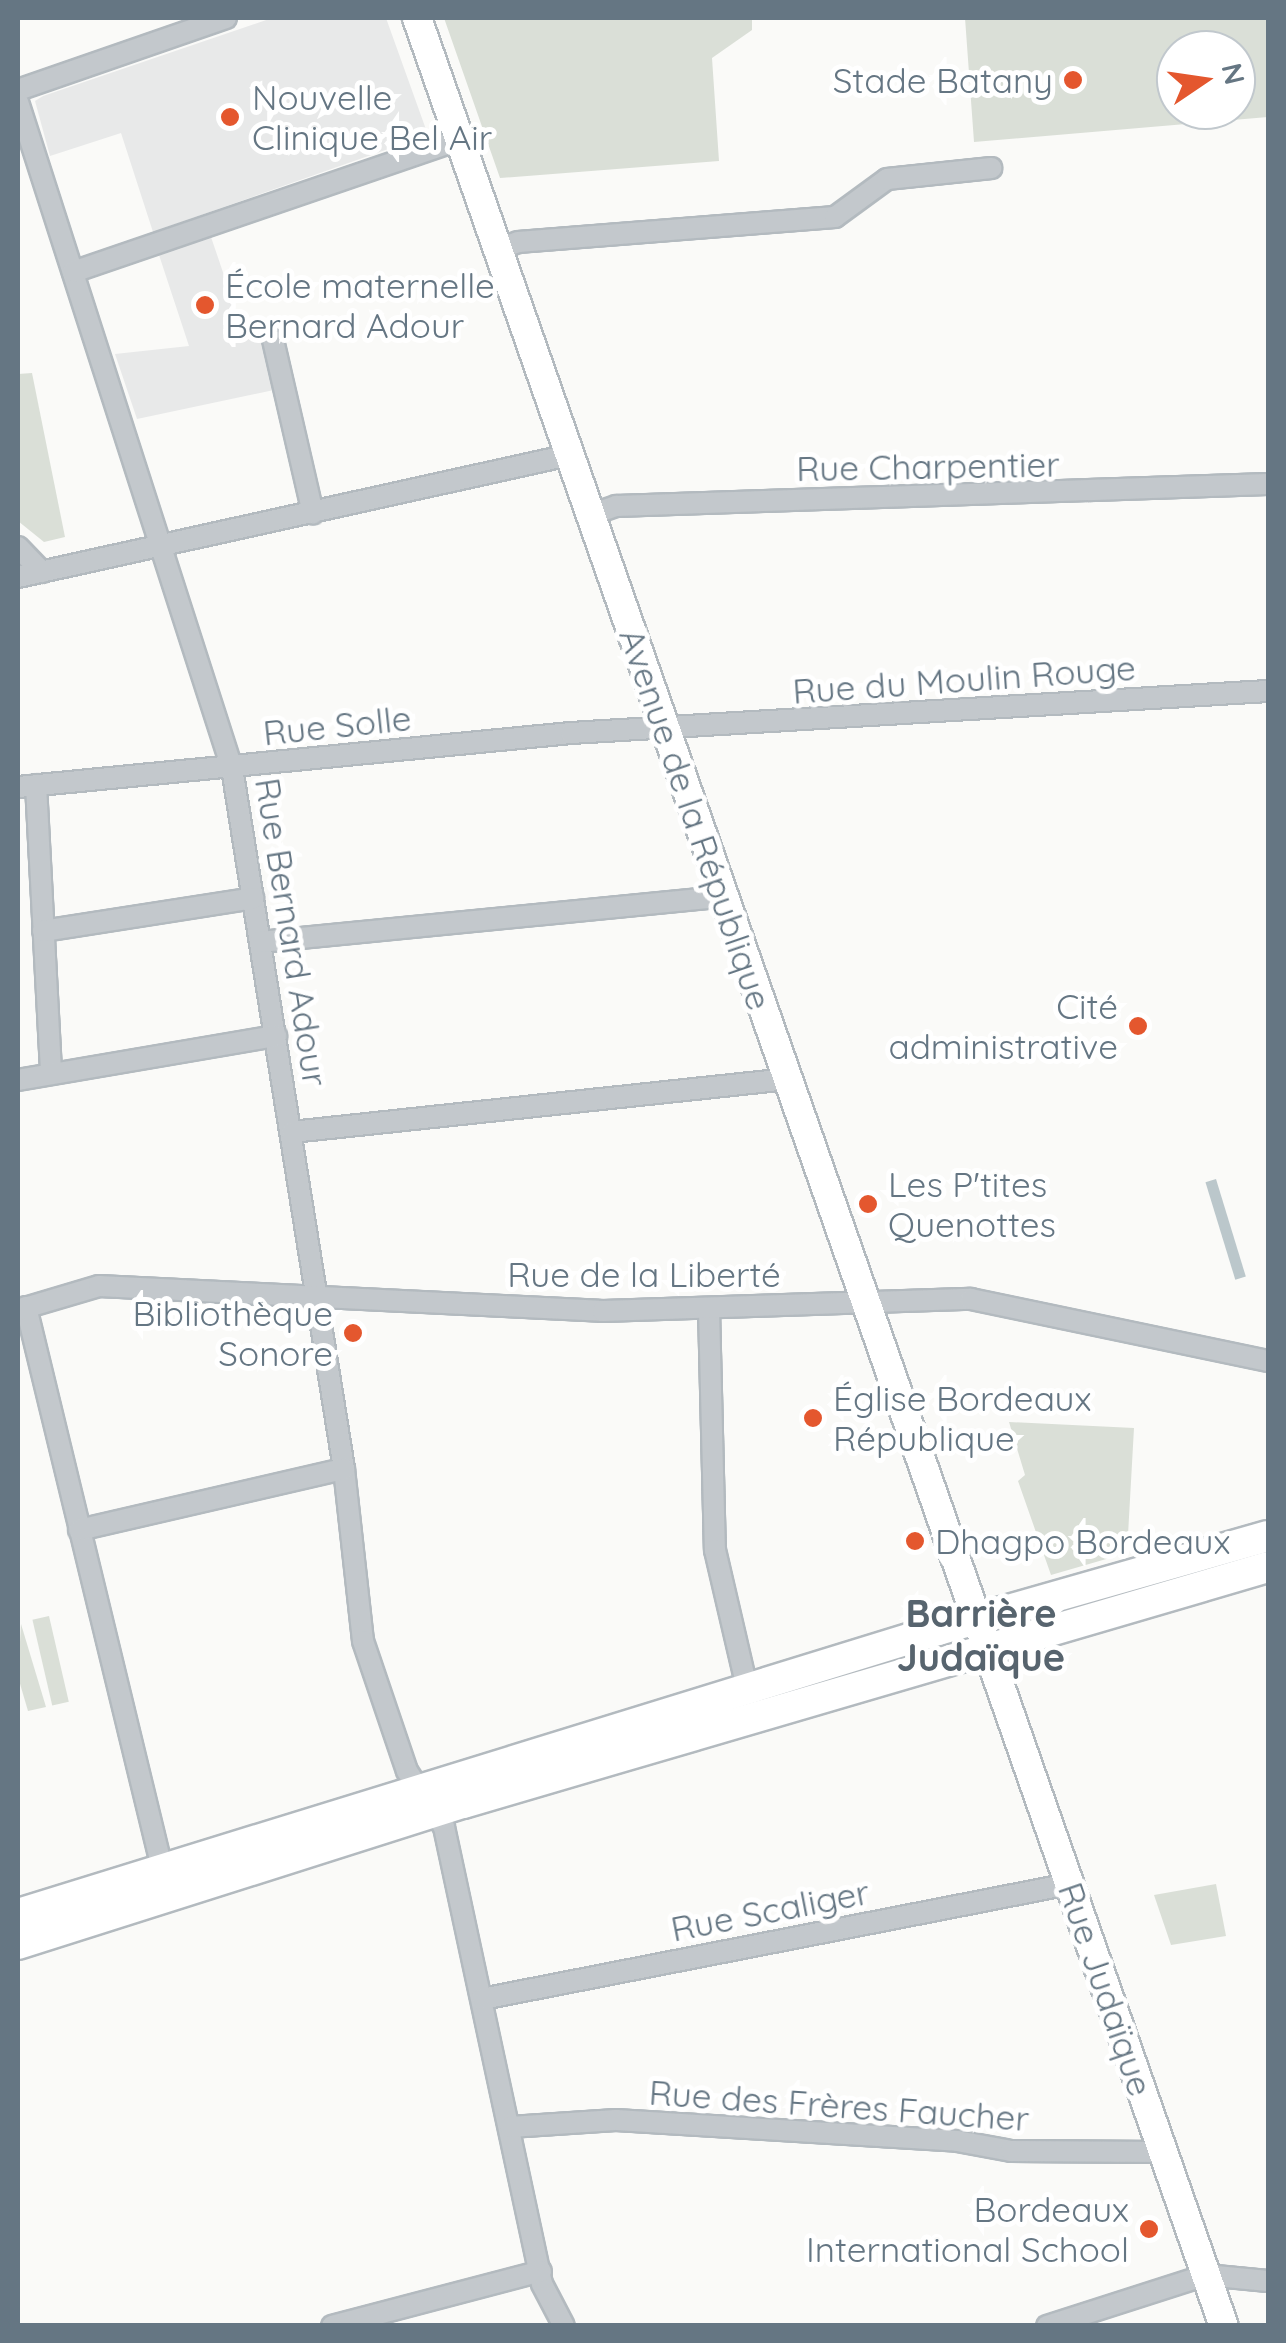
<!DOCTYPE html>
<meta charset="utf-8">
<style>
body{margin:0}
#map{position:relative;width:1286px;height:2343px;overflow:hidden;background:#fafaf8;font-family:Quicksand,sans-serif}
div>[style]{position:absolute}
.built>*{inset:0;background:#e8e9e9}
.green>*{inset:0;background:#dadfd7;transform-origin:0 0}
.water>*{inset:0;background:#bbc7cb;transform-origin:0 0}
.roads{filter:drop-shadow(2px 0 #b3babf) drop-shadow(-2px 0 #b3babf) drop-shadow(0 2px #b3babf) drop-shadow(0 -2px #b3babf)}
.street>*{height:20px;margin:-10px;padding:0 10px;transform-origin:10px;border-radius:10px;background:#c3c8cc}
.secondary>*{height:28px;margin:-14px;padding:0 14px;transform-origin:14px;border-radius:14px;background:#fff}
.primary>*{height:30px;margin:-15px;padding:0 15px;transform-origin:15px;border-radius:15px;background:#fff}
.dots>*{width:28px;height:28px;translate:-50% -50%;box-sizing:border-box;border:5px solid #fff;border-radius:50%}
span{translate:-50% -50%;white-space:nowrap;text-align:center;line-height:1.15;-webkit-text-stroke:10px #fff;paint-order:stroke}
.poi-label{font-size:35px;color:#657683}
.right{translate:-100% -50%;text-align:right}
.left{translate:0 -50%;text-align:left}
.street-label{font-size:35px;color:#657683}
.neighbourhood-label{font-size:38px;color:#57646e;font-weight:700}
.frame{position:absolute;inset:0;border:20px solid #657683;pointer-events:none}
.north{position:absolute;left:1156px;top:30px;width:100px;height:100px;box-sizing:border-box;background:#fff;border:2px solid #c1c8cd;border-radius:50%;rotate:77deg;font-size:28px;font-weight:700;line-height:40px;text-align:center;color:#657683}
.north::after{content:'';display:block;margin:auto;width:35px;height:45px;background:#e4572e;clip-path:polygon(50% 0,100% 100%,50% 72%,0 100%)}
</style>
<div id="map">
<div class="built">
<i style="clip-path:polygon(272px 18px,386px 18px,428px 135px,153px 232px,121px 133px,50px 156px,35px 101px,43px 96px)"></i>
<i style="clip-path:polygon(211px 237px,245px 337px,261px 337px,274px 390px,137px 419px,115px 354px,189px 346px,159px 255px)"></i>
</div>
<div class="green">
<i style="clip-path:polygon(444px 18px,752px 18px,752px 30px,712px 58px,719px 161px,500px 178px)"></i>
<i style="clip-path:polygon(evenodd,965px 18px,1268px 18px,1268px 117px,974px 142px,965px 18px,1176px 50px,1236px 50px,1236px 110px,1176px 110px,1176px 50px)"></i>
<i style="clip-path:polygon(32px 373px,65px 537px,44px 542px,18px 521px,18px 374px)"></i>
<i style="clip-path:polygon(1009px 1422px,1134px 1428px,1127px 1553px,1051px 1575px,1018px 1481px,1025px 1475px)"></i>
<i style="left:49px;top:1616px;width:88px;height:17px;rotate:77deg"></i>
<i style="clip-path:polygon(21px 1624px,46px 1707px,28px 1711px,18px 1677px)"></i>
<i style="clip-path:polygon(1216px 1884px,1226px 1936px,1171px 1945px,1154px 1895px)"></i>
</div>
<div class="water">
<i style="left:1216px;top:1179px;width:102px;height:11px;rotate:73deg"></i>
</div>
<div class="roads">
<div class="street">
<i style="left:18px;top:90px;width:220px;rotate:-19.1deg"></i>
<i style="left:18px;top:102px;width:700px;rotate:72.19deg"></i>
<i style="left:232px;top:768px;width:710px;rotate:80.92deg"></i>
<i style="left:344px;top:1469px;width:173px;rotate:83.7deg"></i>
<i style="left:363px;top:1641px;width:137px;rotate:71.3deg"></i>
<i style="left:407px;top:1771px;width:67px;rotate:56.5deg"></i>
<i style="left:444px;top:1827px;width:467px;rotate:77.9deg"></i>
<i style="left:542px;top:2284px;width:47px;rotate:62.4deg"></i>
<i style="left:497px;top:249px;width:22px;rotate:-18deg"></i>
<i style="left:518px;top:242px;width:318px;rotate:-4.5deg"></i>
<i style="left:835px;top:217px;width:64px;rotate:-36.2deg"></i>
<i style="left:887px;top:179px;width:105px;rotate:-6deg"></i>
<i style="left:73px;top:272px;width:408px;rotate:-18.9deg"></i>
<i style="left:273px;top:340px;width:178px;rotate:77deg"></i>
<i style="left:590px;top:515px;width:28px;rotate:-19deg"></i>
<i style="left:616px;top:506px;width:652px;rotate:-1.93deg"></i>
<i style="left:18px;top:547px;width:35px;rotate:46deg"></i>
<i style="left:18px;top:577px;width:564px;rotate:-12.48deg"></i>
<i style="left:36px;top:785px;width:289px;rotate:87deg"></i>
<i style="left:18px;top:787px;width:556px;rotate:-5.58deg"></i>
<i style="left:571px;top:733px;width:698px;rotate:-3.45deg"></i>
<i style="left:43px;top:931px;width:213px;rotate:-8.9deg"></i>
<i style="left:260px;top:942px;width:465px;rotate:-5.6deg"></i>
<i style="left:18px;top:1080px;width:262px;rotate:-9.7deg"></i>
<i style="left:292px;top:1132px;width:497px;rotate:-6.1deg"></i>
<i style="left:26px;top:1307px;width:581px;rotate:76.37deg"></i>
<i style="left:709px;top:1309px;width:241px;rotate:88.6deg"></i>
<i style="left:715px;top:1550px;width:146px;rotate:76.9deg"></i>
<i style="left:18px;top:1310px;width:84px;rotate:-16.5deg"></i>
<i style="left:99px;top:1286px;width:505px;rotate:2.84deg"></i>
<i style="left:603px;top:1311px;width:368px;rotate:-1.9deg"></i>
<i style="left:971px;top:1299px;width:303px;rotate:11.8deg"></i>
<i style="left:79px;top:1530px;width:272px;rotate:-13deg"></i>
<i style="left:482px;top:1999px;width:598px;rotate:-11.08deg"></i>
<i style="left:510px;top:2127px;width:106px;rotate:-3.8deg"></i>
<i style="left:616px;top:2120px;width:342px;rotate:3.5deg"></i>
<i style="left:957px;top:2141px;width:55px;rotate:10.5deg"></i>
<i style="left:1011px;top:2151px;width:152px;rotate:0.4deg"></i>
<i style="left:332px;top:2326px;width:216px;rotate:-14.7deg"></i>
<i style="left:1047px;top:2326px;width:167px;rotate:-17.8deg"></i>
<i style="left:1206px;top:2275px;width:62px;rotate:5.5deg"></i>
</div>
<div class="secondary">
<i style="left:417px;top:18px;width:2445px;rotate:70.73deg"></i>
</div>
<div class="primary">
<i style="left:18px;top:1914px;width:963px;rotate:-17.16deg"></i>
<i style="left:938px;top:1630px;width:343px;rotate:-15.9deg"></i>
<i style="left:18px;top:1944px;width:467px;rotate:-17.6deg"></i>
<i style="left:463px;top:1803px;width:839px;rotate:-16.34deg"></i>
</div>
</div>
<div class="dots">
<i style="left:1073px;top:80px;background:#e4572e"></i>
<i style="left:230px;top:117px;background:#e4572e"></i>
<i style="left:205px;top:305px;background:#e4572e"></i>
<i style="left:1138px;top:1026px;background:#e4572e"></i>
<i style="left:868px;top:1204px;background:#e4572e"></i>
<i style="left:353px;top:1333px;background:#e4572e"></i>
<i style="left:813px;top:1418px;background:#e4572e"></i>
<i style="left:915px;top:1541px;background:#e4572e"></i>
<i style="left:1149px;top:2229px;background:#e4572e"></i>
</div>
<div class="poi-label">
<span class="right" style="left:1053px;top:80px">Stade Batany</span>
<span class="left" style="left:252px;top:117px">Nouvelle<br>Clinique Bel Air</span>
<span class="left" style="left:225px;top:305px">École maternelle<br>Bernard Adour</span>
<span class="right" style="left:1118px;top:1026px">Cité<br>administrative</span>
<span class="left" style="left:888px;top:1204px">Les P'tites<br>Quenottes</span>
<span class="right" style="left:333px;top:1333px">Bibliothèque<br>Sonore</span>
<span class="left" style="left:833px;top:1418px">Église Bordeaux<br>République</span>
<span class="left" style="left:935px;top:1541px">Dhagpo Bordeaux</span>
<span class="right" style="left:1129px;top:2229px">Bordeaux<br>International School</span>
</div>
<div class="street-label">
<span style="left:928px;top:466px;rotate:-1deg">Rue Charpentier</span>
<span style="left:964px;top:679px;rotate:-4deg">Rue du Moulin Rouge</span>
<span style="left:337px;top:725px;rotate:-6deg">Rue Solle</span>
<span style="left:696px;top:819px;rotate:71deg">Avenue de la République</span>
<span style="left:292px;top:932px;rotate:81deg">Rue Bernard Adour</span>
<span style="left:644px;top:1274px">Rue de la Liberté</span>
<span style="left:770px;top:1910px;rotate:-11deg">Rue Scaliger</span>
<span style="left:1106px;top:1989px;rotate:71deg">Rue Judaïque</span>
<span style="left:839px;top:2105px;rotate:4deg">Rue des Frères Faucher</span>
</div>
<div class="neighbourhood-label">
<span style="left:981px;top:1636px">Barrière<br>Judaïque</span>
</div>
<div class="frame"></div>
<div class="north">N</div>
</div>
